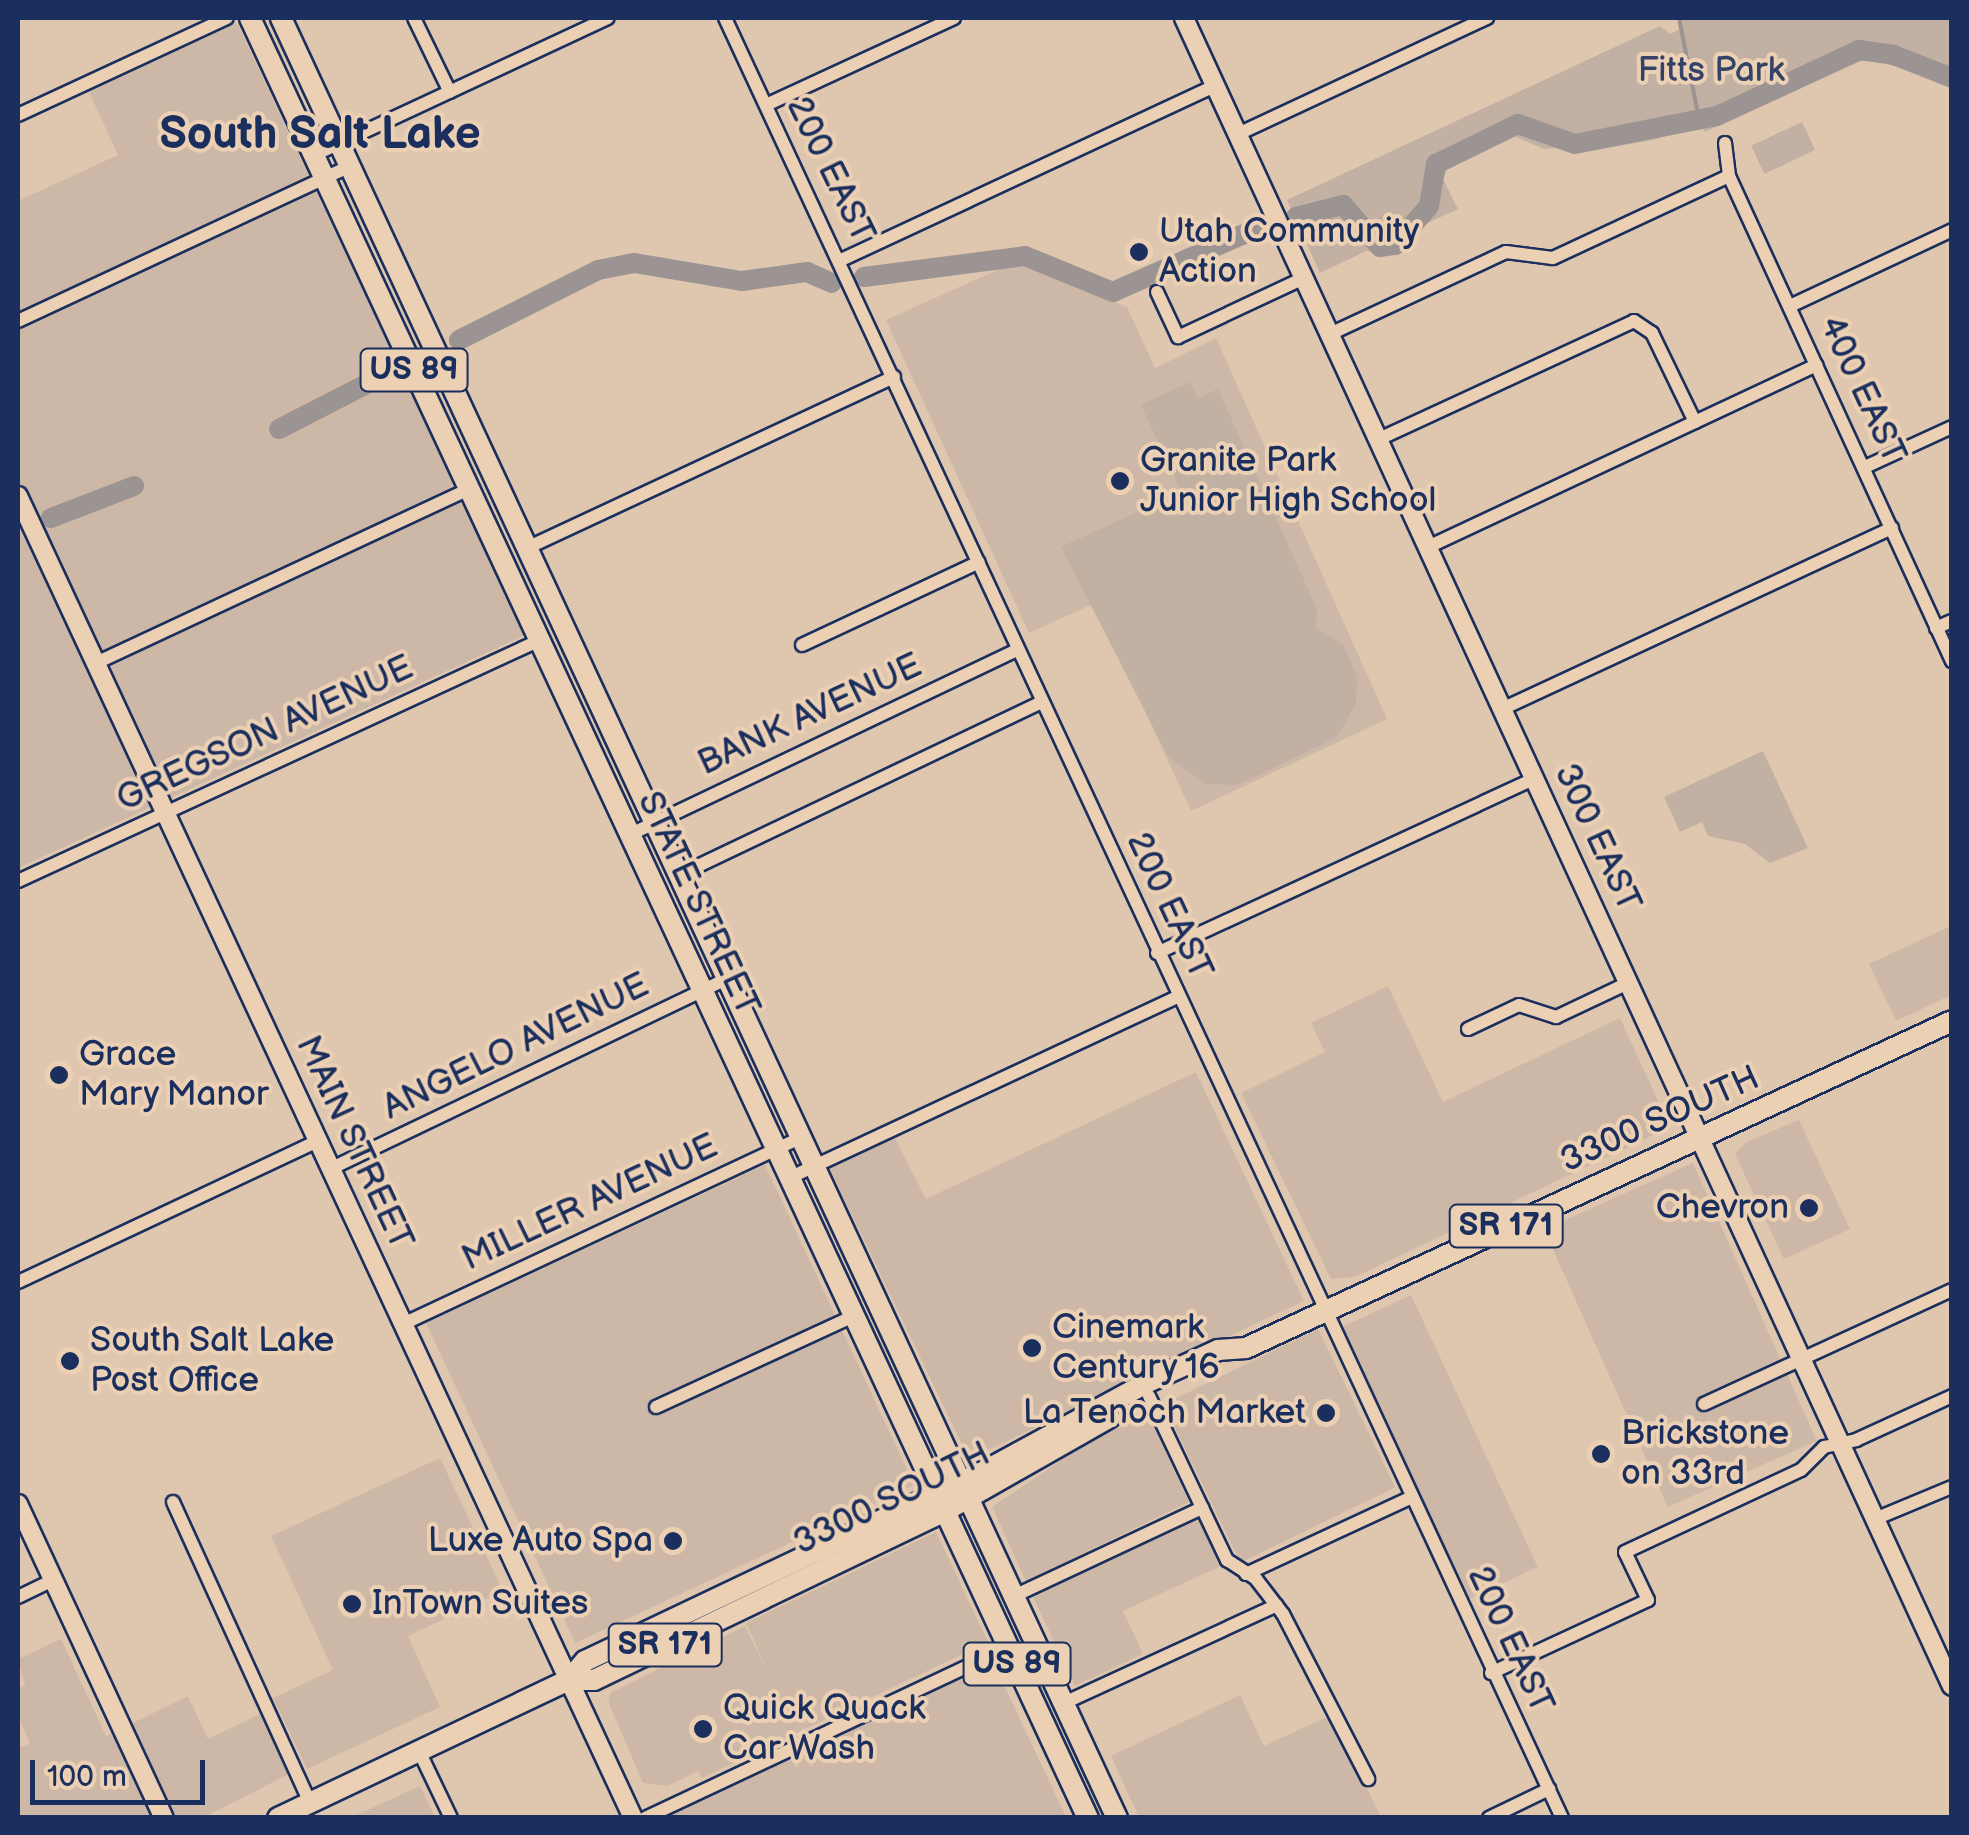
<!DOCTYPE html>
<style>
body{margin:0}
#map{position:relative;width:1969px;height:1835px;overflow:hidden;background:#dfc6ae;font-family:"Balsamiq Sans",sans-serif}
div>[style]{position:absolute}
.built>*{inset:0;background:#cdb8a7;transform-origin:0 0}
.green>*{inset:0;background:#c2b0a2;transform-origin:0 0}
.stream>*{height:4px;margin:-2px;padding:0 2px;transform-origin:2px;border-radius:2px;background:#9c9393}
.river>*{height:20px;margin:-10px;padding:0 10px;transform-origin:10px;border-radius:10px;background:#9c9393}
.roads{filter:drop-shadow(2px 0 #1b2f5e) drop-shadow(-2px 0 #1b2f5e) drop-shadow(0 2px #1b2f5e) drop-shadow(0 -2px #1b2f5e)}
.street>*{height:12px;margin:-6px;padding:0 6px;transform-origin:6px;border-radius:6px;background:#ecd0b3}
.secondary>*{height:18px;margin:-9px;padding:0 9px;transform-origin:9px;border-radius:9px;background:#ecd0b3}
.primary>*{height:20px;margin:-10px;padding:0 10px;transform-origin:10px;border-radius:10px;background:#ecd0b3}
.dots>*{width:28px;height:28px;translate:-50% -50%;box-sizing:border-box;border:5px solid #ecd0b3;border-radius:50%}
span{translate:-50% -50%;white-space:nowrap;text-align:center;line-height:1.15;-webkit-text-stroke:8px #ecd0b3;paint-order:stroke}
.shield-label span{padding:2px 8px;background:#ecd0b3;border:2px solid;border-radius:8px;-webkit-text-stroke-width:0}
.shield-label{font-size:32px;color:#1b2f5e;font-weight:700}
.park-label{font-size:35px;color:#344268}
.street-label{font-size:35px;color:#1b2f5e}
.poi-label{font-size:35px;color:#1b2f5e}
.left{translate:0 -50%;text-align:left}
.right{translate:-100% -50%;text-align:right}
.district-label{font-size:45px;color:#1b2f5e;font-weight:700}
.frame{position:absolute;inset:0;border:20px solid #1b2f5e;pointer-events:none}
.scale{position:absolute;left:30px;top:1760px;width:175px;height:45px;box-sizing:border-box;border:5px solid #1b2f5e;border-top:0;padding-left:12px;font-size:30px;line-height:35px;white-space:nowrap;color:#1b2f5e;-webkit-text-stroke:8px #ecd0b3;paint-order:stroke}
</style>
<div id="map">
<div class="built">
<i style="clip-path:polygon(237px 23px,525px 635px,18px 868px,18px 201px,118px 155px,89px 92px)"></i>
<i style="clip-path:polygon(1015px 262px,1127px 307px,1155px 368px,1216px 338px,1387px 719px,1191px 811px,1095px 603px,1029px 633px,886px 320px)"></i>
<i style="clip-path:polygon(1951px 926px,1951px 995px,1896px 1021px,1869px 964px)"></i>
<i style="clip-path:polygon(1388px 986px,1443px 1102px,1620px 1018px,1670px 1127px,1355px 1277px,1331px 1279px,1241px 1093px,1325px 1052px,1311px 1023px)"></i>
<i style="clip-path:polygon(1196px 1072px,1304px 1301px,969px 1459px,829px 1167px,894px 1136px,926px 1199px)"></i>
<i style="clip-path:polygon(1799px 1120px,1850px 1229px,1784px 1259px,1735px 1154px,1746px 1142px)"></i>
<i style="left:1693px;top:1163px;width:304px;height:163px;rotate:66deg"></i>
<i style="left:765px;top:1165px;width:353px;height:374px;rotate:65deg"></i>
<i style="left:1411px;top:1295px;width:300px;height:77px;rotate:65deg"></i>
<i style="left:1318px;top:1329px;width:176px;height:172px;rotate:64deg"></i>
<i style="clip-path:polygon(1148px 1415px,1189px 1502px,1026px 1581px,992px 1507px,1093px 1439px)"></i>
<i style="clip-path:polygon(440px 1458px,503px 1591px,408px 1636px,440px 1707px,307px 1769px,273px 1698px,333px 1670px,271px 1536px)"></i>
<i style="clip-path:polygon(1199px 1518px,1221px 1566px,1123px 1611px,1143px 1654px,1075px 1686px,1033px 1597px)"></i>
<i style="clip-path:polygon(936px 1532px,988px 1642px,702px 1778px,698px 1771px,668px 1786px,643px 1783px,609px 1704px,610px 1693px,745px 1626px,768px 1672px,746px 1623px)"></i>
<i style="clip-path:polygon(61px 1639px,106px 1736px,188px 1696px,208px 1739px,262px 1713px,291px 1773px,204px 1817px,18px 1817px,18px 1749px,30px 1743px,18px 1715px,18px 1689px,25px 1685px,18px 1659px)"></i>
<i style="clip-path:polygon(993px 1662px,1066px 1817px,655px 1818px)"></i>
<i style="clip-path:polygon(1240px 1695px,1264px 1746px,1331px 1715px,1381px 1817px,1139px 1817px,1111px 1756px)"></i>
<i style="clip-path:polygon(420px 1786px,435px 1817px,352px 1817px)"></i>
</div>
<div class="green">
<i style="clip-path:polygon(1680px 18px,1951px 18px,1951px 84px,1868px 58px,1705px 132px,1699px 123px,1657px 139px,1585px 152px,1581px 146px,1544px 149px,1514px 136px,1448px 167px,1443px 179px,1458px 209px,1421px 226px,1393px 253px,1366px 251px,1320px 273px,1287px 200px,1660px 26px,1670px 34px,1680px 29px)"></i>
<i style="left:1802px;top:122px;width:31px;height:56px;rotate:65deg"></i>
<i style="clip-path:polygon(1190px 382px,1198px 399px,1218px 389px,1317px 609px,1315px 627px,1343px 644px,1357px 677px,1356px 704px,1336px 738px,1237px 785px,1206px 784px,1169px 758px,1061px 547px,1181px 492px,1141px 405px)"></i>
<i style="clip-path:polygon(1763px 751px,1808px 848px,1770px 863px,1745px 844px,1708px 836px,1702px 822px,1680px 832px,1664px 797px)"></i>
</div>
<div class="stream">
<i style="left:1679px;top:18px;width:103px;rotate:78.8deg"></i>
</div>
<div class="river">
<i style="left:1296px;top:217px;width:49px;rotate:-14.3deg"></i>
<i style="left:1343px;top:205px;width:56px;rotate:48.6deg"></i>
<i style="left:1380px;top:247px;width:15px;rotate:-8deg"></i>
<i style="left:1395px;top:245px;width:52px;rotate:-48.9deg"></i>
<i style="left:1429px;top:206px;width:43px;rotate:-80.5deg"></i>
<i style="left:1436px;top:164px;width:91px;rotate:-26deg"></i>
<i style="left:1518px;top:124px;width:60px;rotate:19.3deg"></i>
<i style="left:1575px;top:144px;width:145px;rotate:-11.2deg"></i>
<i style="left:1717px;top:116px;width:157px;rotate:-24.9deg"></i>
<i style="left:1859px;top:50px;width:35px;rotate:8deg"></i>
<i style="left:1894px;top:55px;width:62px;rotate:21.6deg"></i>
<i style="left:864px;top:277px;width:162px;rotate:-7.4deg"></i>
<i style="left:1025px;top:256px;width:95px;rotate:22.2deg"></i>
<i style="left:1113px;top:292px;width:153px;rotate:-23.9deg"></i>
<i style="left:459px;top:340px;width:156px;rotate:-26.7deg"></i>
<i style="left:598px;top:270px;width:37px;rotate:-11deg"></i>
<i style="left:634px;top:263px;width:109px;rotate:9.5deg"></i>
<i style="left:742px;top:281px;width:66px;rotate:-7.9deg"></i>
<i style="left:807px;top:272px;width:27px;rotate:24deg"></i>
<i style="left:279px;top:429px;width:123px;rotate:-27.2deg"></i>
<i style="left:51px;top:518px;width:89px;rotate:-21.1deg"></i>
</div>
<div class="roads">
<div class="street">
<i style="left:414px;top:18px;width:82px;rotate:64.1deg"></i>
<i style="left:725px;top:18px;width:1985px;rotate:65.06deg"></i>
<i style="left:766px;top:105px;width:207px;rotate:-24.8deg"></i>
<i style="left:18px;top:115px;width:230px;rotate:-24.9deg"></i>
<i style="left:1238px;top:134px;width:275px;rotate:-25deg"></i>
<i style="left:1725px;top:143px;width:33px;rotate:83deg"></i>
<i style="left:1729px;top:176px;width:534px;rotate:65.31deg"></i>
<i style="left:314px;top:155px;width:324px;rotate:-25deg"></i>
<i style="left:839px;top:261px;width:416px;rotate:-25deg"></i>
<i style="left:1157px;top:292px;width:50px;rotate:65deg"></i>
<i style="left:1178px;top:337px;width:139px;rotate:-25.1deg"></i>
<i style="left:1790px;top:306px;width:179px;rotate:-25.1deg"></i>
<i style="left:18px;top:321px;width:366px;rotate:-25deg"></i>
<i style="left:1330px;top:334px;width:194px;rotate:-25deg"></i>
<i style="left:1506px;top:252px;width:47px;rotate:7.3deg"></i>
<i style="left:1553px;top:258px;width:194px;rotate:-25deg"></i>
<i style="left:1379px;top:439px;width:281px;rotate:-24.8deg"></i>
<i style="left:1634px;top:321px;width:22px;rotate:34deg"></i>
<i style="left:1652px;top:333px;width:99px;rotate:64.2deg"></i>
<i style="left:1865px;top:467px;width:96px;rotate:-24.7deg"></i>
<i style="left:1428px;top:547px;width:429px;rotate:-25.1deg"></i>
<i style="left:527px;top:548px;width:405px;rotate:-25deg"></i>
<i style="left:1936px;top:628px;width:17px;rotate:-24deg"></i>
<i style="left:802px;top:645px;width:195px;rotate:-25.1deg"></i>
<i style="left:96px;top:663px;width:412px;rotate:-25deg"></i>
<i style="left:1502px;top:709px;width:430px;rotate:-24.9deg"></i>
<i style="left:629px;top:835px;width:430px;rotate:-25.5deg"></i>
<i style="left:681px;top:874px;width:400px;rotate:-25.5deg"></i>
<i style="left:18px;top:881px;width:573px;rotate:-24.78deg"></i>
<i style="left:1157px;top:953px;width:415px;rotate:-24.8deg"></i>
<i style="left:1468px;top:1029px;width:56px;rotate:-25.2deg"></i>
<i style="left:1519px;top:1005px;width:39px;rotate:18deg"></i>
<i style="left:1556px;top:1017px;width:80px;rotate:-25.3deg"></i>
<i style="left:330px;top:1169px;width:441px;rotate:-25.6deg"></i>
<i style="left:789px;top:1178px;width:429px;rotate:-25deg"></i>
<i style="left:18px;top:1282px;width:331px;rotate:-25.2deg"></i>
<i style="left:403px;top:1324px;width:441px;rotate:-25.1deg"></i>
<i style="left:1149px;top:1396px;width:182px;rotate:64.6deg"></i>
<i style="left:1227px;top:1560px;width:35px;rotate:33deg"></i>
<i style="left:1256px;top:1579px;width:44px;rotate:52.4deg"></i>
<i style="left:1283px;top:1614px;width:186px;rotate:62.7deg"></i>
<i style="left:1704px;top:1404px;width:273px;rotate:-24.7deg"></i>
<i style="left:656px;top:1407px;width:218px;rotate:-24.7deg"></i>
<i style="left:173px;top:1502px;width:330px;rotate:65.5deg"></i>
<i style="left:1875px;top:1519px;width:83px;rotate:-22.6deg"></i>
<i style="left:1246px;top:1574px;width:183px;rotate:-24.9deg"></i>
<i style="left:1014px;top:1596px;width:208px;rotate:-25.1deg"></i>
<i style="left:18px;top:1597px;width:39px;rotate:-26deg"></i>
<i style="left:1491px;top:1673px;width:173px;rotate:-24.9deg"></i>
<i style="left:1648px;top:1600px;width:53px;rotate:-115.6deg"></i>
<i style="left:1625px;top:1552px;width:194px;rotate:-25deg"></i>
<i style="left:1801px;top:1470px;width:33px;rotate:-45deg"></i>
<i style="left:1824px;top:1447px;width:33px;rotate:-12deg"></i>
<i style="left:1856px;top:1440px;width:106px;rotate:-24.6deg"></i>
<i style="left:1064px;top:1703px;width:234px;rotate:-24.7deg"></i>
<i style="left:419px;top:1751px;width:74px;rotate:64.5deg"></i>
<i style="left:645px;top:1818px;width:401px;rotate:-25.2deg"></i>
<i style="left:1489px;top:1818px;width:67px;rotate:-25.8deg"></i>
</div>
<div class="secondary">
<i style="left:1184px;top:18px;width:1836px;rotate:65.28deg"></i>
<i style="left:18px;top:496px;width:1458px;rotate:65.05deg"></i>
<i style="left:18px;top:1504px;width:346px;rotate:65.1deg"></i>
</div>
<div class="primary">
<i style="left:250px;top:18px;width:1986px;rotate:65.04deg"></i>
<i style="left:281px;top:18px;width:1985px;rotate:65.09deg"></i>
<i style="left:569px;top:1680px;width:25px"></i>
<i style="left:594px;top:1680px;width:390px;rotate:-25.7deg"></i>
<i style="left:945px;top:1511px;width:189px;rotate:-29.6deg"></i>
<i style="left:278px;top:1818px;width:322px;rotate:-25.4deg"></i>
<i style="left:569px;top:1680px;width:25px;rotate:-50deg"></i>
<i style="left:585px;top:1661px;width:441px;rotate:-25.4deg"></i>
<i style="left:983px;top:1472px;width:186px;rotate:-28.6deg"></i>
<i style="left:1146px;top:1383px;width:79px;rotate:-24.6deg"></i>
<i style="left:1218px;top:1350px;width:28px;rotate:-4deg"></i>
<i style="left:1246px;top:1348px;width:778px;rotate:-24.85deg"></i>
</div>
</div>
<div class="dots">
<i style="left:1139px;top:252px;background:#1b2f5e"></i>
<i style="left:1120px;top:481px;background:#1b2f5e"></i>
<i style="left:59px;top:1075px;background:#1b2f5e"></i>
<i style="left:1809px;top:1208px;background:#1b2f5e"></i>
<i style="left:1032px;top:1348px;background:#1b2f5e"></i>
<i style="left:70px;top:1361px;background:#1b2f5e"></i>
<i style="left:1326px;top:1413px;background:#1b2f5e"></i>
<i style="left:1601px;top:1454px;background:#1b2f5e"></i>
<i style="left:673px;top:1541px;background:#1b2f5e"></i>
<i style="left:352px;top:1604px;background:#1b2f5e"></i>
<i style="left:703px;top:1729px;background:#1b2f5e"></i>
</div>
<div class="shield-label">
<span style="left:414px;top:370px">US 89</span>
<span style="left:1506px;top:1226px">SR 171</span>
<span style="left:665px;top:1645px">SR 171</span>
<span style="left:1017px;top:1664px">US 89</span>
</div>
<div class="park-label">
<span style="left:1711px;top:71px">Fitts Park</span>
</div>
<div class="street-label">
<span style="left:830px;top:170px;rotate:64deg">200 EAST</span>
<span style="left:1862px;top:390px;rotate:65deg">400 EAST</span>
<span style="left:810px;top:715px;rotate:-25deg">BANK AVENUE</span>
<span style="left:265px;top:734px;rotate:-25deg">GREGSON AVENUE</span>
<span style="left:1597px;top:838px;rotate:65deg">300 EAST</span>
<span style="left:698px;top:904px;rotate:65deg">STATE STREET</span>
<span style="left:1169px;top:906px;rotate:65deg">200 EAST</span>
<span style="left:516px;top:1047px;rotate:-26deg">ANGELO AVENUE</span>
<span style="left:1660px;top:1120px;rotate:-24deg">3300 SOUTH</span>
<span style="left:354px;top:1143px;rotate:65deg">MAIN STREET</span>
<span style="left:590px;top:1203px;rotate:-25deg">MILLER AVENUE</span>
<span style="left:892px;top:1499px;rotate:-26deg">3300 SOUTH</span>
<span style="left:1510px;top:1640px;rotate:65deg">200 EAST</span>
</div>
<div class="poi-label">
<span class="left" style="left:1159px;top:252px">Utah Community<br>Action</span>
<span class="left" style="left:1140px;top:481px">Granite Park<br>Junior High School</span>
<span class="left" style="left:79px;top:1075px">Grace<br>Mary Manor</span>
<span class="right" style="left:1789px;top:1208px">Chevron</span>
<span class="left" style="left:1052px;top:1348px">Cinemark<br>Century 16</span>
<span class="left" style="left:90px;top:1361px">South Salt Lake<br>Post Office</span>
<span class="right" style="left:1306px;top:1413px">La Tenoch Market</span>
<span class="left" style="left:1621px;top:1454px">Brickstone<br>on 33rd</span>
<span class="right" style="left:653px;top:1541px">Luxe Auto Spa</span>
<span class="left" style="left:372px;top:1604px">InTown Suites</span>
<span class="left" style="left:723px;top:1729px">Quick Quack<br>Car Wash</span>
</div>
<div class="district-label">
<span style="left:320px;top:135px">South Salt Lake</span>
</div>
<div class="frame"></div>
<div class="scale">100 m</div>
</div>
